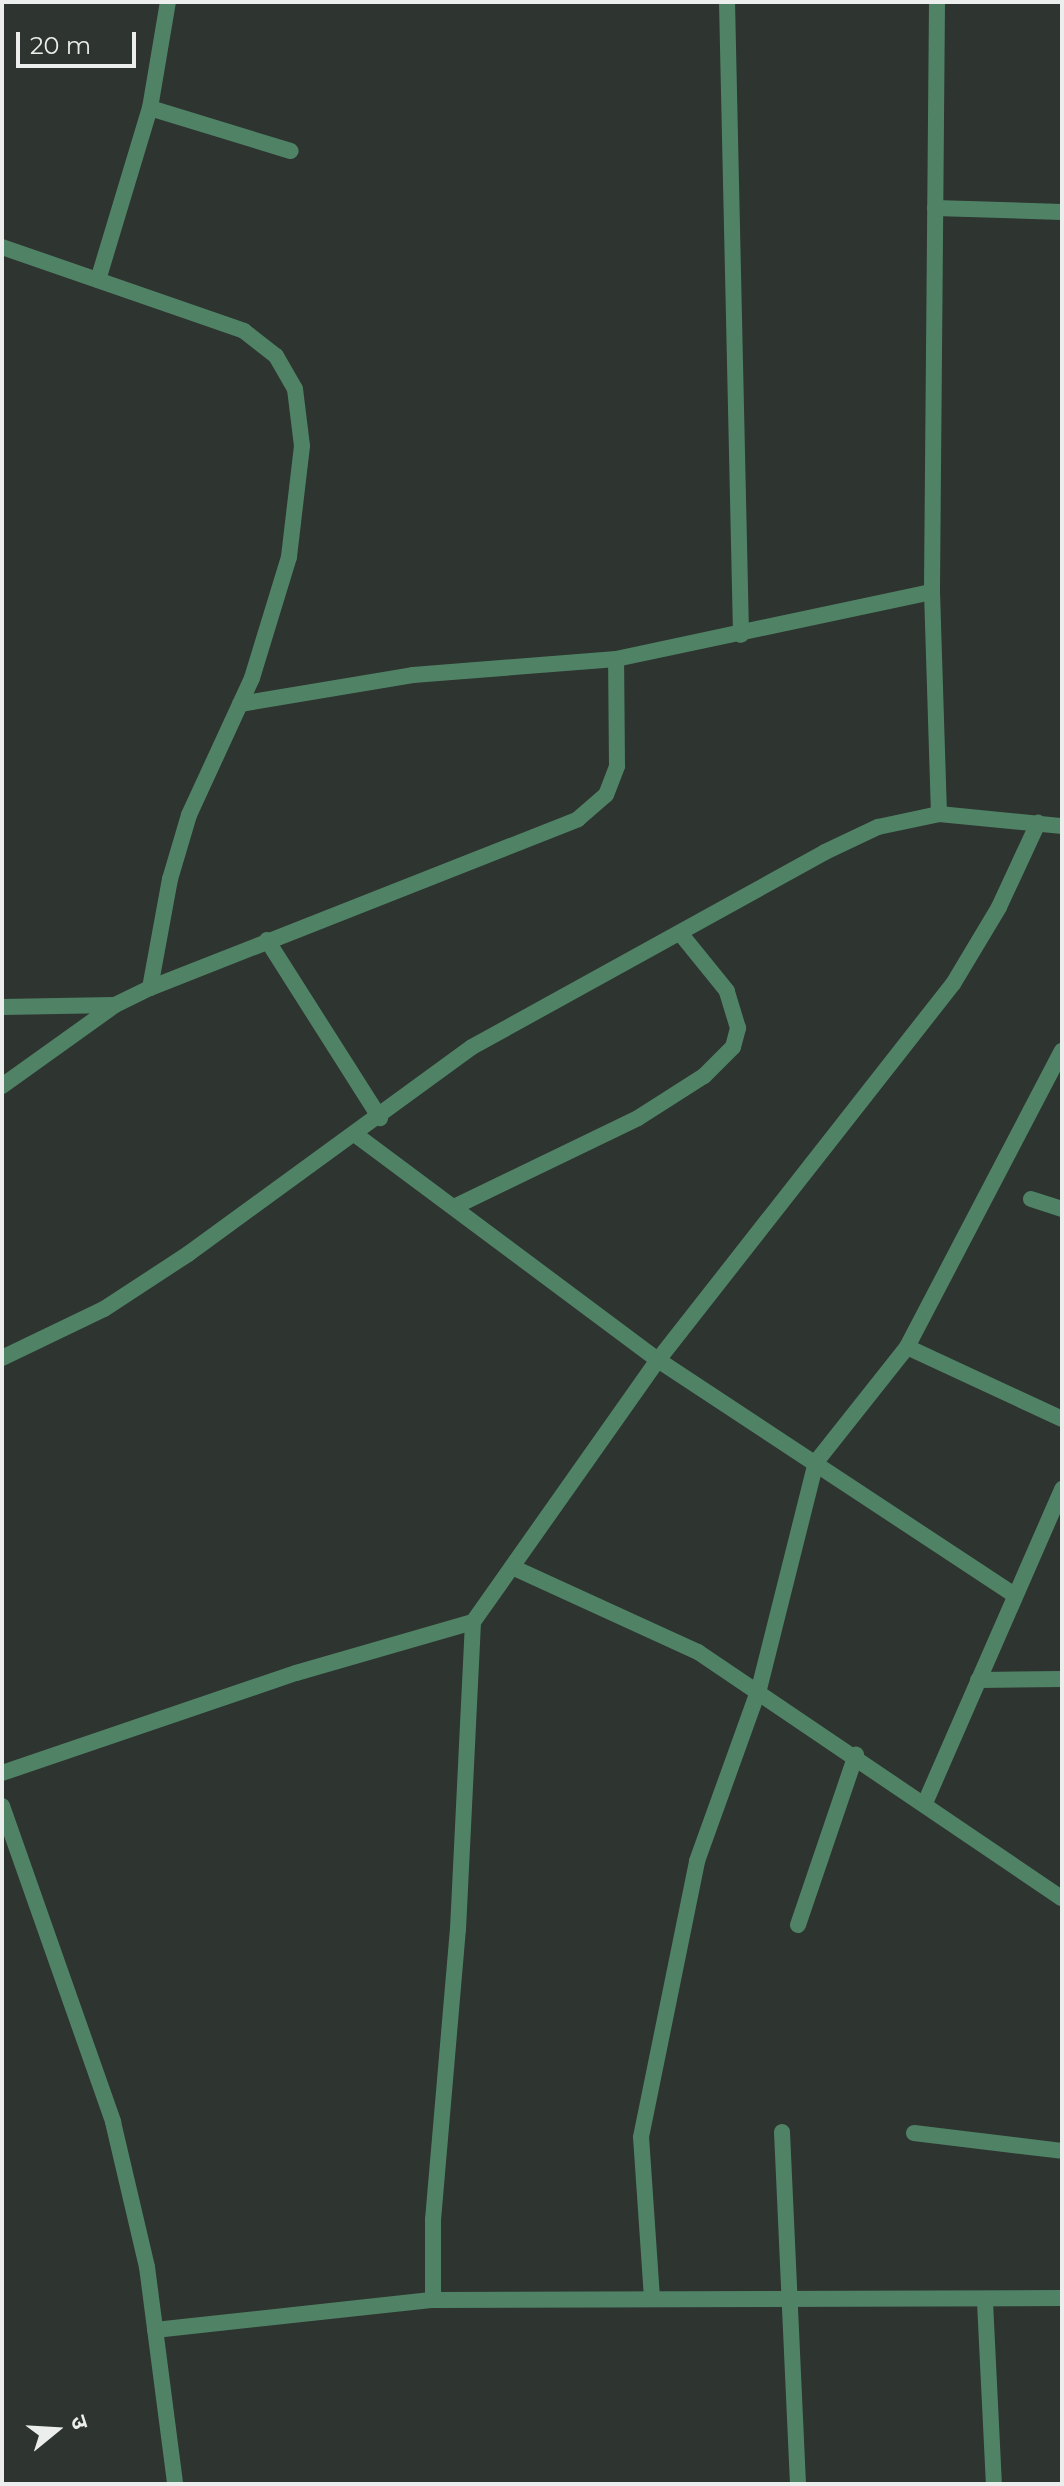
<!DOCTYPE html>
<meta charset="utf-8">
<style>
body{margin:0}
#map{position:relative;width:1064px;height:2486px;overflow:hidden;background:#2e3430;font-family:Montserrat,"Noto Sans Devanagari",sans-serif}
div>[style]{position:absolute}
.minor>*{height:16px;margin:-8px;padding:0 8px;transform-origin:8px;border-radius:8px;background:#508366}
span{translate:-50% -50%;white-space:nowrap;text-align:center;line-height:1.15;-webkit-text-stroke:6px #2e3430;paint-order:stroke}
.frame{position:absolute;inset:0;border:4px solid #ebeeec;pointer-events:none}
.north{position:absolute;left:16px;top:2390px;width:80px;height:80px;-webkit-text-stroke:6px #2e3430;paint-order:stroke;rotate:72deg;font-size:22px;font-weight:700;line-height:32px;text-align:center;color:#ebeeec}
.north::after{content:'';display:block;margin:auto;width:28px;height:36px;background:#ebeeec;clip-path:polygon(50% 0,100% 100%,50% 72%,0 100%)}
.scale{position:absolute;left:16px;top:32px;width:120px;height:36px;box-sizing:border-box;border:4px solid #ebeeec;border-top:0;padding-left:10px;font-size:24px;line-height:28px;white-space:nowrap;color:#ebeeec;-webkit-text-stroke:6px #2e3430;paint-order:stroke}
</style>
<div id="map">
<div class="minor">
<i style="left:727px;top:2px;width:633px;rotate:88.73deg"></i>
<i style="left:937px;top:2px;width:590px;rotate:90.49deg"></i>
<i style="left:932px;top:592px;width:222px;rotate:88.2deg"></i>
<i style="left:150px;top:108px;width:147px;rotate:17deg"></i>
<i style="left:935px;top:208px;width:127px;rotate:1.8deg"></i>
<i style="left:2px;top:247px;width:256px;rotate:19.1deg"></i>
<i style="left:244px;top:331px;width:41px;rotate:38deg"></i>
<i style="left:276px;top:356px;width:38px;rotate:60deg"></i>
<i style="left:295px;top:389px;width:57px;rotate:83deg"></i>
<i style="left:302px;top:446px;width:112px;rotate:96.7deg"></i>
<i style="left:289px;top:557px;width:127px;rotate:107deg"></i>
<i style="left:252px;top:678px;width:151px;rotate:114.7deg"></i>
<i style="left:189px;top:815px;width:67px;rotate:106.5deg"></i>
<i style="left:170px;top:879px;width:111px;rotate:100.4deg"></i>
<i style="left:98px;top:280px;width:180px;rotate:-73.2deg"></i>
<i style="left:150px;top:108px;width:108px;rotate:-80.4deg"></i>
<i style="left:240px;top:704px;width:175px;rotate:-9.5deg"></i>
<i style="left:413px;top:675px;width:204px;rotate:-4.5deg"></i>
<i style="left:616px;top:659px;width:323px;rotate:-12deg"></i>
<i style="left:267px;top:940px;width:211px;rotate:57.6deg"></i>
<i style="left:2px;top:1007px;width:113px;rotate:-1deg"></i>
<i style="left:2px;top:1086px;width:139px;rotate:-35.6deg"></i>
<i style="left:115px;top:1005px;width:39px;rotate:-26deg"></i>
<i style="left:150px;top:988px;width:460px;rotate:-21.5deg"></i>
<i style="left:578px;top:819px;width:37px;rotate:-41deg"></i>
<i style="left:606px;top:795px;width:31px;rotate:-69deg"></i>
<i style="left:617px;top:766px;width:107px;rotate:-90.5deg"></i>
<i style="left:356px;top:1135px;width:377px;rotate:36.7deg"></i>
<i style="left:658px;top:1360px;width:427px;rotate:33.4deg"></i>
<i style="left:1031px;top:1199px;width:33px;rotate:18deg"></i>
<i style="left:454px;top:1207px;width:204px;rotate:-25.8deg"></i>
<i style="left:638px;top:1118px;width:78px;rotate:-32.5deg"></i>
<i style="left:704px;top:1076px;width:41px;rotate:-45deg"></i>
<i style="left:733px;top:1047px;width:20px;rotate:-75deg"></i>
<i style="left:738px;top:1028px;width:39px;rotate:-107deg"></i>
<i style="left:727px;top:991px;width:75px;rotate:-129deg"></i>
<i style="left:907px;top:1347px;width:171px;rotate:24.9deg"></i>
<i style="left:2px;top:1358px;width:113px;rotate:-25.7deg"></i>
<i style="left:104px;top:1309px;width:100px;rotate:-33.2deg"></i>
<i style="left:188px;top:1254px;width:351px;rotate:-36.1deg"></i>
<i style="left:472px;top:1047px;width:403px;rotate:-28.9deg"></i>
<i style="left:825px;top:852px;width:59px;rotate:-25.3deg"></i>
<i style="left:878px;top:827px;width:62px;rotate:-12deg"></i>
<i style="left:939px;top:814px;width:124px;rotate:5.6deg"></i>
<i style="left:512px;top:1567px;width:205px;rotate:24.6deg"></i>
<i style="left:698px;top:1652px;width:439px;rotate:34.1deg"></i>
<i style="left:978px;top:1680px;width:84px;rotate:-0.7deg"></i>
<i style="left:2px;top:1773px;width:311px;rotate:-18.8deg"></i>
<i style="left:296px;top:1673px;width:184px;rotate:-16.1deg"></i>
<i style="left:925px;top:1803px;width:343px;rotate:-66.4deg"></i>
<i style="left:2px;top:1806px;width:335px;rotate:70.6deg"></i>
<i style="left:113px;top:2122px;width:149px;rotate:76.8deg"></i>
<i style="left:147px;top:2267px;width:219px;rotate:82.6deg"></i>
<i style="left:798px;top:1925px;width:180px;rotate:-71.2deg"></i>
<i style="left:782px;top:2132px;width:352px;rotate:87.4deg"></i>
<i style="left:914px;top:2133px;width:149px;rotate:6.9deg"></i>
<i style="left:652px;top:2298px;width:161px;rotate:-93.9deg"></i>
<i style="left:641px;top:2137px;width:282px;rotate:-78.5deg"></i>
<i style="left:697px;top:1861px;width:183px;rotate:-70.2deg"></i>
<i style="left:759px;top:1689px;width:234px;rotate:-75.9deg"></i>
<i style="left:816px;top:1462px;width:147px;rotate:-51.6deg"></i>
<i style="left:907px;top:1347px;width:334px;rotate:-62.4deg"></i>
<i style="left:433px;top:2300px;width:80px;rotate:-90deg"></i>
<i style="left:433px;top:2220px;width:292px;rotate:-85.1deg"></i>
<i style="left:458px;top:1929px;width:307px;rotate:-87.2deg"></i>
<i style="left:473px;top:1622px;width:321px;rotate:-54.8deg"></i>
<i style="left:658px;top:1360px;width:478px;rotate:-51.9deg"></i>
<i style="left:953px;top:984px;width:90px;rotate:-59.1deg"></i>
<i style="left:999px;top:907px;width:93px;rotate:-65.1deg"></i>
<i style="left:985px;top:2302px;width:182px;rotate:87.2deg"></i>
<i style="left:155px;top:2330px;width:280px;rotate:-6.2deg"></i>
<i style="left:433px;top:2300px;width:629px;rotate:-0.18deg"></i>
</div>
<div class="frame"></div>
<div class="north">उ</div>
<div class="scale">20 m</div>
</div>
